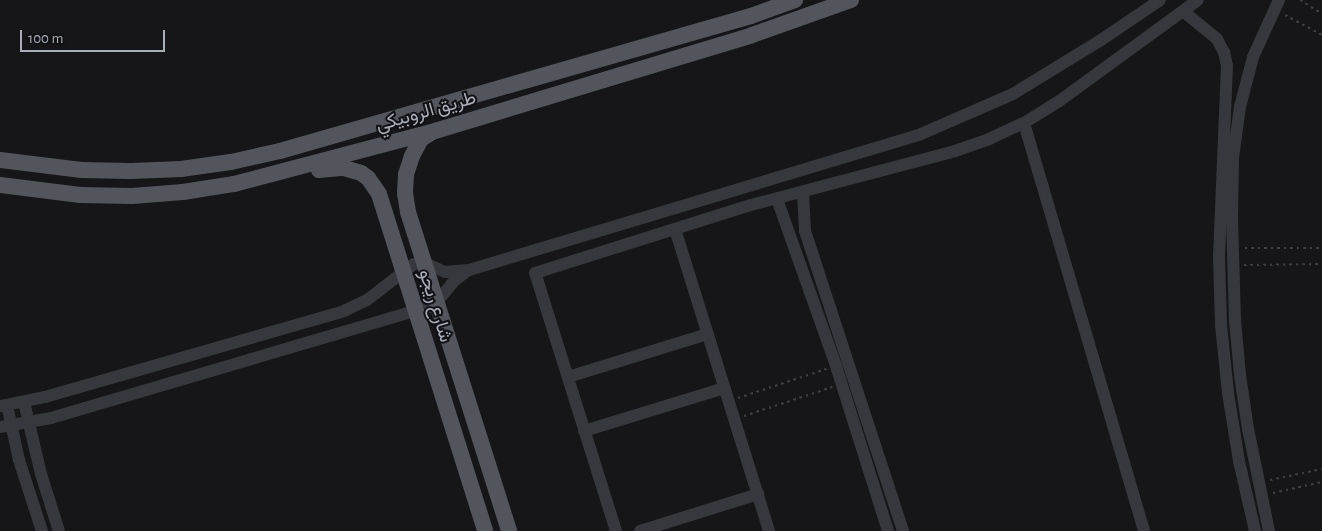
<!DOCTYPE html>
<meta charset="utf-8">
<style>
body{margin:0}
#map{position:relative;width:1322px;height:531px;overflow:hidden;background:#161618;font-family:"Alegreya Sans",Vazirmatn,sans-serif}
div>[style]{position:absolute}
.path>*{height:2px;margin-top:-1px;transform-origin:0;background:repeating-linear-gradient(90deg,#3d3f44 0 2.5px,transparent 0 6.5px)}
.minor>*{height:12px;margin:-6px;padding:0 6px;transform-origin:6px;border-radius:6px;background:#37383d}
.major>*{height:16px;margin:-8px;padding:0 8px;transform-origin:8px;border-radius:8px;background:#53555c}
span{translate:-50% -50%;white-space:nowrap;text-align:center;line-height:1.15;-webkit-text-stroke:4px #111113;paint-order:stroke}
.street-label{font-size:19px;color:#a8adb8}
.scale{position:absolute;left:20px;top:30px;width:145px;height:22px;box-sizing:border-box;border:2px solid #a8adb8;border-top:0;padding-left:6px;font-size:15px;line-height:18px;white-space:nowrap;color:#a8adb8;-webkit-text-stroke:4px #111113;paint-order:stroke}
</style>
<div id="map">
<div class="path">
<i style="left:1300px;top:0;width:26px;rotate:32deg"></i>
<i style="left:1285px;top:15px;width:42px;rotate:28.4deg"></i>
<i style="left:1245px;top:248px;width:77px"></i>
<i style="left:1244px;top:265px;width:78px;rotate:-0.7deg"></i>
<i style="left:738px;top:398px;width:93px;rotate:-18.2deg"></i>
<i style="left:744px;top:416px;width:93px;rotate:-18.2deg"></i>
<i style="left:1270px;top:480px;width:53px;rotate:-11.9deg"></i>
<i style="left:1273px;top:493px;width:50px;rotate:-12.7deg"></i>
</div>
<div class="minor">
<i style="left:1183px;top:11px;width:44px;rotate:39.5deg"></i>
<i style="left:1217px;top:39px;width:15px;rotate:62deg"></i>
<i style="left:1224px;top:52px;width:14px;rotate:78deg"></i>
<i style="left:1227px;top:66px;width:191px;rotate:92.4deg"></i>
<i style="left:1219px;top:257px;width:68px;rotate:88.3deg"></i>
<i style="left:1221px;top:325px;width:68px;rotate:84.1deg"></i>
<i style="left:1228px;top:393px;width:69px;rotate:80.8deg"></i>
<i style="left:1239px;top:461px;width:72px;rotate:77.1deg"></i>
<i style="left:1024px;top:123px;width:425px;rotate:73.6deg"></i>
<i style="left:803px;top:192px;width:39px;rotate:87deg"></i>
<i style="left:805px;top:231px;width:316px;rotate:71.9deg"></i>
<i style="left:777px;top:199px;width:177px;rotate:70.5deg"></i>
<i style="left:836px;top:366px;width:173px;rotate:72.5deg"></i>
<i style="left:675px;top:229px;width:316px;rotate:72.7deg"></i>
<i style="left:568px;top:377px;width:146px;rotate:-17.1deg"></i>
<i style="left:24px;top:402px;width:74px;rotate:76.7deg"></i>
<i style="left:41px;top:474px;width:60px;rotate:72.5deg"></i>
<i style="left:7px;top:405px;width:56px;rotate:77.7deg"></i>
<i style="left:19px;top:460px;width:75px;rotate:72.1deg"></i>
<i style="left:0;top:406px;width:46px;rotate:-11.3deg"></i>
<i style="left:45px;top:397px;width:311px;rotate:-16deg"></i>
<i style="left:344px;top:311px;width:25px;rotate:-26deg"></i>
<i style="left:367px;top:300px;width:59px;rotate:-37.5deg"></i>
<i style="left:414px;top:264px;width:10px;rotate:-6deg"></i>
<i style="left:424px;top:263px;width:23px;rotate:23deg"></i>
<i style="left:445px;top:272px;width:24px;rotate:-5deg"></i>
<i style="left:469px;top:270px;width:472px;rotate:-16.7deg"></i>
<i style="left:921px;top:134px;width:100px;rotate:-23.5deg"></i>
<i style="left:1013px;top:94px;width:103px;rotate:-31.5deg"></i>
<i style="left:1101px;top:40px;width:71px;rotate:-34.1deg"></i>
<i style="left:0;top:427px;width:52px;rotate:-10deg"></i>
<i style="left:51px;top:418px;width:394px;rotate:-16.4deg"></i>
<i style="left:429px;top:307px;width:9px;rotate:-32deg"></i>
<i style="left:437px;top:302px;width:27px;rotate:-51deg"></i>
<i style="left:454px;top:281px;width:16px;rotate:-38deg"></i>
<i style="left:584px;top:431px;width:147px;rotate:-17deg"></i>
<i style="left:616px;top:531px;width:270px;rotate:-107.4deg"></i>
<i style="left:535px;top:273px;width:226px;rotate:-17.5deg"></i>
<i style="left:751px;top:205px;width:211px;rotate:-14.8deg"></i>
<i style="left:955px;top:151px;width:36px;rotate:-19deg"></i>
<i style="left:989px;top:139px;width:38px;rotate:-25deg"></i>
<i style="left:1024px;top:123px;width:40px;rotate:-32deg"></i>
<i style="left:1058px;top:102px;width:173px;rotate:-36.1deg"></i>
<i style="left:640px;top:531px;width:124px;rotate:-17.4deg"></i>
<i style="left:1269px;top:531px;width:104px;rotate:-101.6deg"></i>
<i style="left:1248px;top:429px;width:55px;rotate:-98.4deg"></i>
<i style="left:1240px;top:375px;width:55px;rotate:-95.2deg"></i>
<i style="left:1235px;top:320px;width:104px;rotate:-91.7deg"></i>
<i style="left:1232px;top:216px;width:58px;rotate:-89deg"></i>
<i style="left:1233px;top:158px;width:51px;rotate:-82.2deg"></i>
<i style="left:1240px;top:107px;width:52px;rotate:-75.4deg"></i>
<i style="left:1253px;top:57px;width:63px;rotate:-65.5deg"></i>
</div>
<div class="major">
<i style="left:431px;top:133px;width:12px;rotate:149deg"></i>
<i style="left:421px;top:139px;width:19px;rotate:118deg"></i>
<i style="left:412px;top:156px;width:19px;rotate:108deg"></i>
<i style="left:406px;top:174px;width:19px;rotate:93deg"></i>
<i style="left:405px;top:193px;width:19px;rotate:81deg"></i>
<i style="left:408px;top:212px;width:335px;rotate:72.4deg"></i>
<i style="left:0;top:160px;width:82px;rotate:7deg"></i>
<i style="left:81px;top:170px;width:50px;rotate:1.1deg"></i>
<i style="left:131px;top:171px;width:50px;rotate:-2.3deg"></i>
<i style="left:181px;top:169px;width:50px;rotate:-8deg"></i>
<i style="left:231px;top:162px;width:50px;rotate:-12.7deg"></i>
<i style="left:280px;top:151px;width:490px;rotate:-16deg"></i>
<i style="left:751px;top:16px;width:47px;rotate:-20deg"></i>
<i style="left:319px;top:170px;width:25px;rotate:-5deg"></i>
<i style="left:344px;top:168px;width:18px;rotate:16deg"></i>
<i style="left:361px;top:173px;width:9px;rotate:36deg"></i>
<i style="left:368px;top:178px;width:19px;rotate:55deg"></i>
<i style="left:379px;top:194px;width:353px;rotate:72.5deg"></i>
<i style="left:0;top:185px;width:81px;rotate:7.1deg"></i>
<i style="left:80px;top:195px;width:52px;rotate:1.1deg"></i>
<i style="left:132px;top:196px;width:51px;rotate:-4.5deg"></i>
<i style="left:183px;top:192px;width:52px;rotate:-8.9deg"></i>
<i style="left:234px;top:184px;width:208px;rotate:-14.8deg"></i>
<i style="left:435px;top:131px;width:331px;rotate:-16.8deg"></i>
<i style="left:752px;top:35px;width:105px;rotate:-19.5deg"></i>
</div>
<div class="street-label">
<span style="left:426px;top:112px;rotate:-16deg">طريق الروبيكي</span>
<span style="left:435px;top:306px;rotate:73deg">شارع ريجو</span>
</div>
<div class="scale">100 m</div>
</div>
